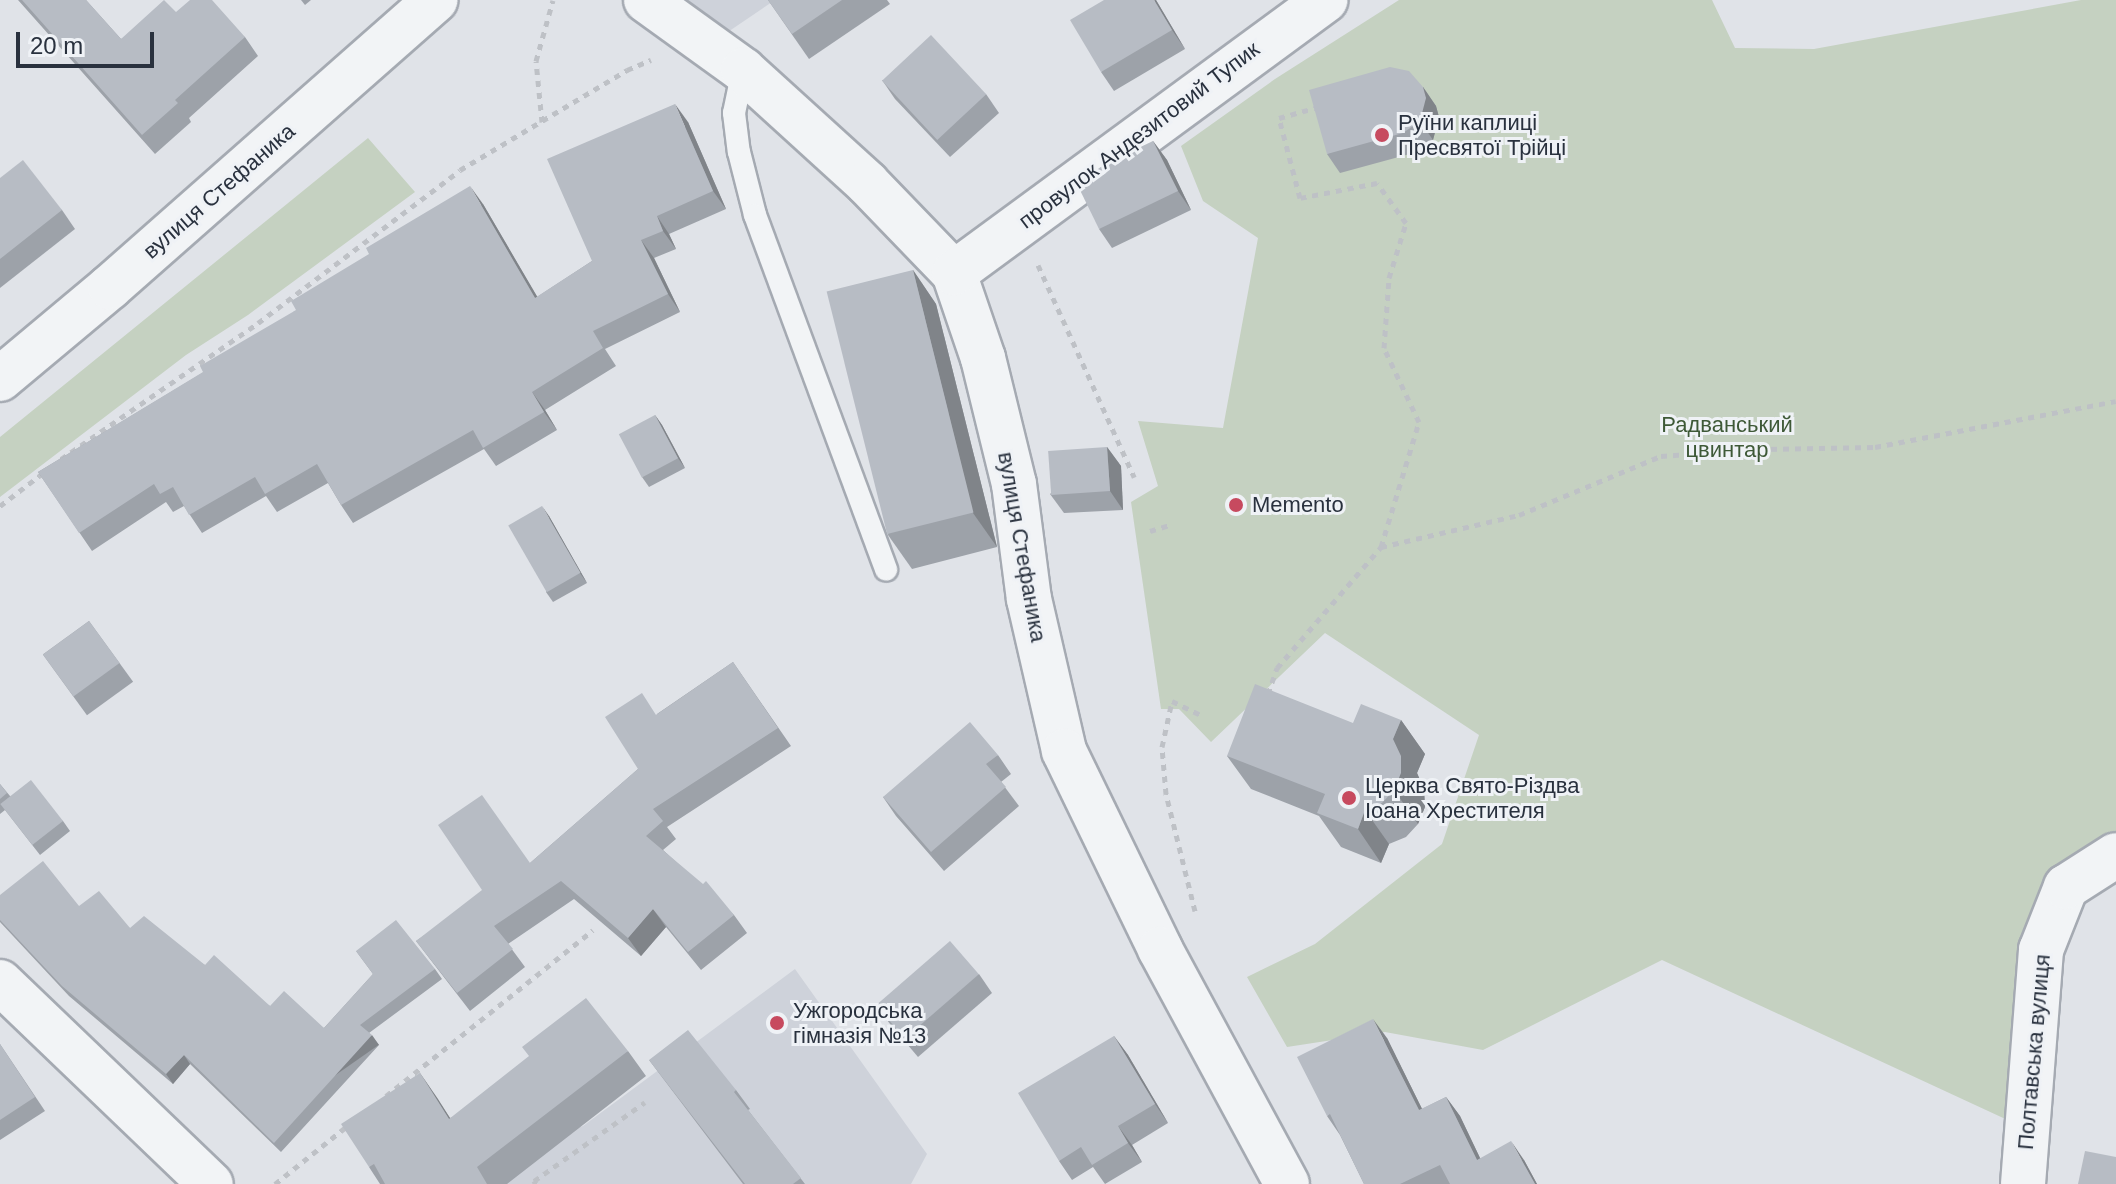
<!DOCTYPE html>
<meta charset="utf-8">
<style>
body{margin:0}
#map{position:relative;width:2116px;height:1184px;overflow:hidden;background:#e0e3e8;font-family:Arial,sans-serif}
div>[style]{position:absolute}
.built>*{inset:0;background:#ced2da}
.green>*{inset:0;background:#c5d1c1}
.path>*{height:5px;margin-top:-2.5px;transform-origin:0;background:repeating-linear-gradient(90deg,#bec1c6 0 6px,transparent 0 12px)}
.roads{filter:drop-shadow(2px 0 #a5aab2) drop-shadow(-2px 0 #a5aab2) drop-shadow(0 2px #a5aab2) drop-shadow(0 -2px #a5aab2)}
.service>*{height:22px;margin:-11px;padding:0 11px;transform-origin:11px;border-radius:11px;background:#f2f4f6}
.minor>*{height:44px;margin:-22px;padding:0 22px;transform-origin:22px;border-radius:22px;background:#f2f4f6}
.tertiary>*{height:44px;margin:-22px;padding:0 22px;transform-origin:22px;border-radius:22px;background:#f2f4f6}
.wall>*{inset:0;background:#9da2a9;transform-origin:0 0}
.shaded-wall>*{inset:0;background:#808489;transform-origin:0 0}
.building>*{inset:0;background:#b7bcc4;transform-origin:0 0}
.dots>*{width:22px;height:22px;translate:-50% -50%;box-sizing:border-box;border:4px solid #eff2f6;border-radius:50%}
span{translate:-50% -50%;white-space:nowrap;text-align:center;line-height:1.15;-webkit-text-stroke:6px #eff2f6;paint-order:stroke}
.poi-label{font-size:22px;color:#29313e}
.left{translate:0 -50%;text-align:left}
.street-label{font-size:22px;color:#29313e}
.park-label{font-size:22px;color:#3e5937}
.scale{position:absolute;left:16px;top:32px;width:138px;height:36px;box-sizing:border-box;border:4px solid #29313e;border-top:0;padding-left:10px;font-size:24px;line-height:28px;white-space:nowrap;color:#29313e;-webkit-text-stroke:6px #eff2f6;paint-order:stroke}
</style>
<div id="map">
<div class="built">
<i style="clip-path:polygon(660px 0,775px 0,719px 38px)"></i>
<i style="clip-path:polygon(795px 969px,927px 1154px,911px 1184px,417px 1184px,583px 1126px)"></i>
</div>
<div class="green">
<i style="clip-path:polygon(1399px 0,1712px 0,1735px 48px,1814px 49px,2081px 0,2116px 0,2116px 848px,2041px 890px,2014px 1123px,1662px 960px,1483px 1050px,1385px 1032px,1287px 1047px,1247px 977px,1315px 944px,1442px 844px,1479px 735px,1325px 633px,1211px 742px,1179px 709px,1161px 709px,1131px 502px,1158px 486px,1138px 421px,1223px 428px,1258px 238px,1203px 201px,1181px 146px,1275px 79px)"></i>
<i style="clip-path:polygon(368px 138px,415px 192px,248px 315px,186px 355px,0 497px,0 437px)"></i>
</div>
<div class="path">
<i style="left:542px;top:122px;width:61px;rotate:-95.6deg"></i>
<i style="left:536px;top:61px;width:63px;rotate:-74.4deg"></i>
<i style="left:1038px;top:265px;width:233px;rotate:65.6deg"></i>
<i style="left:61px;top:459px;width:239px;rotate:-34.6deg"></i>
<i style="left:258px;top:323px;width:253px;rotate:-37.1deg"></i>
<i style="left:460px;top:170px;width:195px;rotate:-30.9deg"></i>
<i style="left:627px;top:70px;width:26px;rotate:-23deg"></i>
<i style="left:0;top:506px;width:54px;rotate:-37.5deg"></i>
<i style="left:1150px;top:531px;width:21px;rotate:-17deg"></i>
<i style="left:1381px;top:547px;width:142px;rotate:-13.1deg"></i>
<i style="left:1519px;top:515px;width:154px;rotate:-22.6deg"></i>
<i style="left:1661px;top:456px;width:98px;rotate:-4.1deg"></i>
<i style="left:1759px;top:449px;width:116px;rotate:-1deg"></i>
<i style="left:1875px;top:447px;width:245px;rotate:-10.8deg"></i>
<i style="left:1268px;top:694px;width:28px;rotate:-71deg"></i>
<i style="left:1277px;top:668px;width:160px;rotate:-49.3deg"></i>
<i style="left:1381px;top:547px;width:131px;rotate:-73.1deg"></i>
<i style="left:1419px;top:422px;width:82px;rotate:-115.3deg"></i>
<i style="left:1384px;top:348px;width:70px;rotate:-85.9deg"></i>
<i style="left:1389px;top:278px;width:58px;rotate:-72.8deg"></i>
<i style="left:1406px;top:223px;width:49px;rotate:-125.9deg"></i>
<i style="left:1377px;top:183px;width:78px;rotate:169deg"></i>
<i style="left:1300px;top:198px;width:83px;rotate:-104.7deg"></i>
<i style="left:1279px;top:118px;width:41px;rotate:-15.8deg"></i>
<i style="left:1195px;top:911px;width:121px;rotate:-103.9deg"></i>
<i style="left:1166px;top:794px;width:47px;rotate:-94.9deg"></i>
<i style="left:1162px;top:747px;width:47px;rotate:-77.7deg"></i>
<i style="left:1172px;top:701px;width:32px;rotate:26deg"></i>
<i style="left:386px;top:1096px;width:265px;rotate:-38.7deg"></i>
<i style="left:275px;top:1184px;width:91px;rotate:-38.8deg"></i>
<i style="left:536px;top:1184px;width:4px;rotate:-124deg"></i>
<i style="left:534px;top:1181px;width:136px;rotate:-35.4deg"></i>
</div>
<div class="roads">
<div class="service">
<i style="left:743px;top:70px;width:44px;rotate:101.8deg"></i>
<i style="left:734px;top:113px;width:39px;rotate:83deg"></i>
<i style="left:739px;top:152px;width:65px;rotate:75.7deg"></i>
<i style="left:755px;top:215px;width:378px;rotate:69.7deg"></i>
</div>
<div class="minor">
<i style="left:646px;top:0;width:120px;rotate:35.8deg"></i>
<i style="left:743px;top:70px;width:168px;rotate:42.3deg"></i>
<i style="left:867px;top:183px;width:125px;rotate:46deg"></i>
<i style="left:954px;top:273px;width:90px;rotate:71.2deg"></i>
<i style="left:983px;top:358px;width:130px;rotate:76.2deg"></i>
<i style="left:1014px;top:484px;width:116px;rotate:82.6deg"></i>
<i style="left:1029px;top:599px;width:156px;rotate:77deg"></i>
<i style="left:1064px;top:751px;width:220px;rotate:64.1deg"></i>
<i style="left:1160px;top:949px;width:267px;rotate:61.6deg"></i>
<i style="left:954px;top:273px;width:461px;rotate:-36.3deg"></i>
<i style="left:2023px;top:1184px;width:235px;rotate:-85.6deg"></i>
<i style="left:2041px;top:950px;width:68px;rotate:-68.4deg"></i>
<i style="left:2066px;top:887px;width:59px;rotate:-32.6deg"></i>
</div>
<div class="tertiary">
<i style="left:0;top:379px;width:143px;rotate:-39.9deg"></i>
<i style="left:110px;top:287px;width:434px;rotate:-41.4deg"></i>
<i style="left:0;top:982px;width:292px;rotate:43.8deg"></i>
</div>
</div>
<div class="wall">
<i style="clip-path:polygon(18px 0,86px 0,121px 39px,176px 12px,245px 37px,258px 56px,189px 118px,191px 122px,155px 154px)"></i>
<i style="clip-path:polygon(301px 0,311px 0,305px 5px)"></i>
<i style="clip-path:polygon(768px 0,887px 0,890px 4px,809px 59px)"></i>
<i style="clip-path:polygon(1156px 0,1185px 49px,1114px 91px,1101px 72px)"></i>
<i style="clip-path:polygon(882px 80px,986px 94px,999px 113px,950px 157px,895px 99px)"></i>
<i style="clip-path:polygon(1423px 87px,1436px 106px,1439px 117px,1433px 140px,1417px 152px,1340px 173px,1327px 154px)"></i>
<i style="clip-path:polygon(688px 122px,726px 209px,669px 234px,676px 249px,654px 258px,680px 312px,605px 349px,616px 366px,545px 410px,557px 430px,496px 466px,484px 449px,353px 523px,341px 505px,328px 483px,277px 512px,266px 496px,202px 533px,184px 506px,173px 512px,166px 502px,92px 551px,38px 472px,483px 204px,537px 297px,592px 261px)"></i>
<i style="clip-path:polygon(1153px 141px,1167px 160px,1191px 210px,1112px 248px,1099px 229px)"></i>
<i style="clip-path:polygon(0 178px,62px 210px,75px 229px,0 288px)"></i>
<i style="clip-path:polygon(913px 270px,936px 304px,997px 547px,912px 569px,888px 535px)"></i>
<i style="clip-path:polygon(655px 415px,662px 425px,685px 468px,649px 487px,642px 477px)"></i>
<i style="clip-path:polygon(1107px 447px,1121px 466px,1123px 510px,1064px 513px,1050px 494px)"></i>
<i style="clip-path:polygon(549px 516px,587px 583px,553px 602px,546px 592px)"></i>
<i style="left:89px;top:621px;width:75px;height:57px;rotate:54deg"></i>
<i style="clip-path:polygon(733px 662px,791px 746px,667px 827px,676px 839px,663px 850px,734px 915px,747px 933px,701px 970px,666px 927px,641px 956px,574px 899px,508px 944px,525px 967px,470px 1011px,416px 941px,530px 863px,638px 769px,657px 714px)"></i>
<i style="clip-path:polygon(1401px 720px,1425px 754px,1417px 773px,1424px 789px,1425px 807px,1418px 824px,1406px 837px,1389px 844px,1381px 863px,1341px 847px,1319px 816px,1251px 789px,1227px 756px,1353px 723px)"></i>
<i style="clip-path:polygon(998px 755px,1011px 774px,1001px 782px,1019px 806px,944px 871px,896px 816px,883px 797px)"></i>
<i style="clip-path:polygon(0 784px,10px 796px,63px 821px,70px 831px,40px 855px,5px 810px,0 814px)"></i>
<i style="clip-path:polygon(0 895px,79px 906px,130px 928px,205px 965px,270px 1006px,324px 1028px,373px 974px,356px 951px,435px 969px,442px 979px,369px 1033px,379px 1045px,281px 1152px,190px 1064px,173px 1084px,69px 996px,0 922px)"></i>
<i style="clip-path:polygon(979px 974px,992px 993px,918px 1057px,890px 1024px,876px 1005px)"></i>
<i style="clip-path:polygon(1114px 1036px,1128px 1055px,1168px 1123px,1132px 1145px,1142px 1162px,1105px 1184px,1093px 1167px,1072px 1180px,1059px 1161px)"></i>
<i style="clip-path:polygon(1387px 1038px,1422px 1109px,1446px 1097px,1460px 1116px,1480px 1158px,1524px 1160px,1537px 1184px,1364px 1184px,1340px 1135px,1327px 1116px)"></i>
<i style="clip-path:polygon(0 1044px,45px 1111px,0 1140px)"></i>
<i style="clip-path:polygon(628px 1051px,646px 1076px,507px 1184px,380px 1184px,369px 1167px,420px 1073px,450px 1118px)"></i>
<i style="clip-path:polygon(649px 1060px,736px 1090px,750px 1109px,748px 1110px,805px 1184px,743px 1184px)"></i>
</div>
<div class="shaded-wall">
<i style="clip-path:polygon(1154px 0,1156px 0,1185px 49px,1172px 30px)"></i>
<i style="clip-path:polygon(1423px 87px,1436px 106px,1439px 117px,1433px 140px,1420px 121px)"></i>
<i style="clip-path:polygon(675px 104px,688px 122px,726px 209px,713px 191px)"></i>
<i style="clip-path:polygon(1153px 141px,1167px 160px,1191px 210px,1178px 191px)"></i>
<i style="clip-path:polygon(470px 186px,483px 204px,548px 315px,535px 298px)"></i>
<i style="clip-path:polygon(657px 216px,669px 234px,676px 249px,663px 231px)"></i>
<i style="clip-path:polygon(641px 240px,654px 258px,680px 312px,668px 294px)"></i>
<i style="clip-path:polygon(913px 270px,936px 304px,997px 547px,973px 513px)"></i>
<i style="clip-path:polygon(532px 392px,545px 410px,557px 430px,544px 412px)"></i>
<i style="clip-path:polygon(655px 415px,662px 425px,685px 468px,678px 458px)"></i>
<i style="clip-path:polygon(1107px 447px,1121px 466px,1123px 510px,1110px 491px)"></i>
<i style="clip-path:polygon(542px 506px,549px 516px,587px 583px,580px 573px)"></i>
<i style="clip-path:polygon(1401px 720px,1425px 754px,1417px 773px,1424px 789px,1425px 807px,1418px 824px,1394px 790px,1393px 739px)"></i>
<i style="clip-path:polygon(1365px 810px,1389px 844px,1381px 863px,1358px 829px)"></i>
<i style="clip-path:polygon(653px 909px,666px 927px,641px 956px,628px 938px)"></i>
<i style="clip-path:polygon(1373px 1019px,1387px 1038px,1432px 1129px,1419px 1110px)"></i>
<i style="left:372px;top:1035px;width:12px;height:146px;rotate:55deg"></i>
<i style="clip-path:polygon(1114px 1036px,1128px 1055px,1168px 1123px,1155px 1104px)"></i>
<i style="clip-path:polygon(184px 1055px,190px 1064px,173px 1084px,166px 1074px)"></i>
<i style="clip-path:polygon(420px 1073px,438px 1099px,467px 1145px,449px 1119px)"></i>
<i style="clip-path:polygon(1446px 1097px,1460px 1116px,1490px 1179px,1477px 1160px)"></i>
<i style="clip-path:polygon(1118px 1126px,1132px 1145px,1142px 1162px,1128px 1143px)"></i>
<i style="clip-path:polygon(1511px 1141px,1524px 1160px,1537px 1184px,1535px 1184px)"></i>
</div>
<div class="building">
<i style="clip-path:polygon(22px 0,86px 0,121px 39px,164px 0,176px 12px,190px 0,212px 0,245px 37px,175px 100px,178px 103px,142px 135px)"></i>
<i style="clip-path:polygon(768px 0,842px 0,792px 34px)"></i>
<i style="clip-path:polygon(1104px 0,1154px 0,1172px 30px,1101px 72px,1070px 20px)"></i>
<i style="left:931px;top:35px;width:81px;height:67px;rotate:47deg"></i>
<i style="clip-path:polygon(1390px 67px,1409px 71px,1423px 87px,1426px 98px,1420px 121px,1403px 133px,1327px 154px,1309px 90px)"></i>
<i style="clip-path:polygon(675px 104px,713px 191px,657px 216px,663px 231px,641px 240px,668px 294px,593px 331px,603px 348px,532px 392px,544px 412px,483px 448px,473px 430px,341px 505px,317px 464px,265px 494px,255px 477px,189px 515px,173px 487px,160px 494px,154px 484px,79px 533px,38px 472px,203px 372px,200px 366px,296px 310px,291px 301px,369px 254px,366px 248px,470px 186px,535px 298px,592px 261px,547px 159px)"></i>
<i style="clip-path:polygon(1153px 141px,1178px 191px,1099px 229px,1077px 184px,1105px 164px)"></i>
<i style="clip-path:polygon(23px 160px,62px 210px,0 259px,0 178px)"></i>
<i style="left:913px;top:270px;width:250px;height:89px;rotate:76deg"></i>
<i style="left:655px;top:415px;width:49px;height:41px;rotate:62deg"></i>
<i style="left:1107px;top:447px;width:44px;height:59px;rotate:86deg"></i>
<i style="left:542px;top:506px;width:77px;height:39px;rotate:60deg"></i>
<i style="left:89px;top:621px;width:52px;height:57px;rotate:54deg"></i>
<i style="clip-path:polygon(733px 662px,778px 728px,653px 809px,663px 821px,646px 836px,703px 884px,706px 881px,734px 915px,688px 952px,653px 909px,628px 938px,561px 881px,494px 926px,513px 949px,457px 993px,416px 941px,482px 890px,438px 825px,482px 795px,530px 863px,638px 769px,605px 717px,642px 693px,656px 715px)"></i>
<i style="clip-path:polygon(1255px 684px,1353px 723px,1361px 704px,1401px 720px,1393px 739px,1401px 756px,1401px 773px,1394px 790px,1382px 803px,1365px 810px,1358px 829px,1317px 813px,1325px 794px,1227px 756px)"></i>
<i style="clip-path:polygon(970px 722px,998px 755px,986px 764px,1006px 787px,931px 852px,883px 797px)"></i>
<i style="left:31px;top:780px;width:52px;height:39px;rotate:52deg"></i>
<i style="clip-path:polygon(0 784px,7px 793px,0 799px)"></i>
<i style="clip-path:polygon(43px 861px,79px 906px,99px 891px,130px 928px,144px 916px,205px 965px,214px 955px,270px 1006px,284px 991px,324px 1028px,373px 974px,356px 951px,396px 920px,435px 969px,360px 1025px,372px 1035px,274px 1143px,184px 1055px,166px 1074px,62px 986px,0 920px,0 895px)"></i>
<i style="left:950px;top:941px;width:44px;height:98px;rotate:49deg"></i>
<i style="clip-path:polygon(586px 998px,628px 1051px,477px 1167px,487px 1184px,385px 1184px,374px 1164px,369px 1167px,341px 1124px,420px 1073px,449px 1119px,529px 1056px,522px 1047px)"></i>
<i style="clip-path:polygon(1373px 1019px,1419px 1110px,1446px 1097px,1477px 1160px,1511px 1141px,1535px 1184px,1450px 1184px,1440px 1165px,1400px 1184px,1364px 1184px,1330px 1114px,1327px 1116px,1297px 1057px)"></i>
<i style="clip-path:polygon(688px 1030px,736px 1090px,734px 1092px,801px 1178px,793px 1184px,745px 1184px,649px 1060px)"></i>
<i style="clip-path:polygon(1114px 1036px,1155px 1104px,1118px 1126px,1128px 1143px,1092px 1165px,1081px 1147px,1059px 1161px,1018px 1093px)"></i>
<i style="clip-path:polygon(0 1044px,35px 1097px,0 1120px)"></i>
<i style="clip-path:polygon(2085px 1151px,2116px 1157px,2116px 1184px,2078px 1184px)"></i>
</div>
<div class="dots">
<i style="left:1382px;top:135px;background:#c74a5f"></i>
<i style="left:1236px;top:505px;background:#c74a5f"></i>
<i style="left:1349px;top:798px;background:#c74a5f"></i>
<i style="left:777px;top:1023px;background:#c74a5f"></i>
</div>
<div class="poi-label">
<span class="left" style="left:1398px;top:135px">Руїни каплиці<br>Пресвятої Трійці</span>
<span class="left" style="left:1252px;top:505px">Memento</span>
<span class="left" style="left:1365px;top:798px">Церква Свято-Різдва<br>Іоана Хрестителя</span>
<span class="left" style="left:793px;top:1023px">Ужгородська<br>гімназія №13</span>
</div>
<div class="street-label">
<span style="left:1139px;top:135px;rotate:-37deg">провулок Андезитовий Тупик</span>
<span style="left:219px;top:191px;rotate:-41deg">вулиця Стефаника</span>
<span style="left:1022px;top:547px;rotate:80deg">вулиця Стефаника</span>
<span style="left:2034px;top:1052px;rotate:-85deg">Полтавська вулиця</span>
</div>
<div class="park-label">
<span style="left:1727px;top:437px">Радванський<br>цвинтар</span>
</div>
<div class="scale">20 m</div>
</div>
